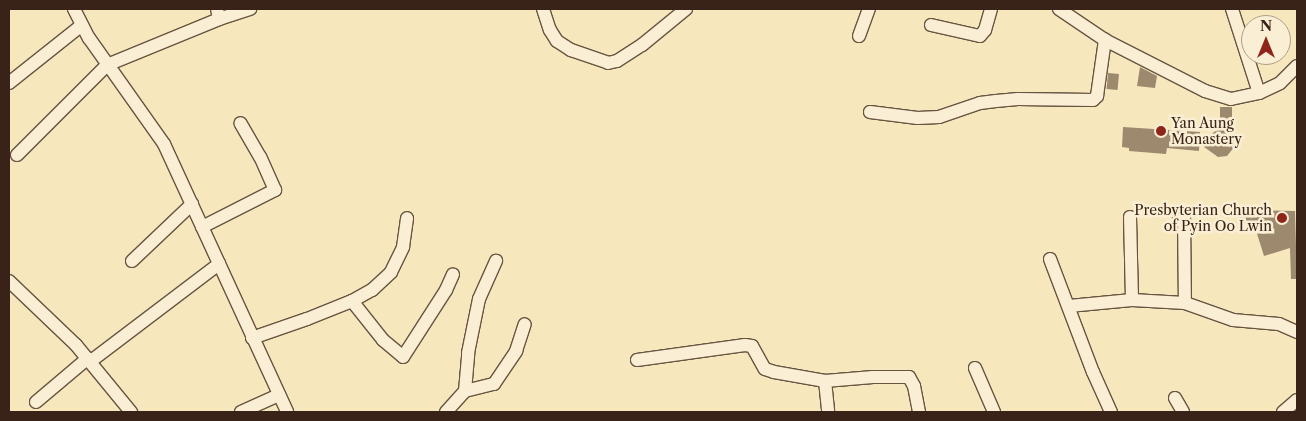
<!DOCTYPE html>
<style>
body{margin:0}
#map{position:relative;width:1306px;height:421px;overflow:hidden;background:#f7e7bd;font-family:"Libre Caslon Text",serif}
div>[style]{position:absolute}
.building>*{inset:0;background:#9c896e;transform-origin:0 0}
.roads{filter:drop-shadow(1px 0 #685441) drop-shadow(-1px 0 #685441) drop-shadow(0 1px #685441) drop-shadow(0 -1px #685441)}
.minor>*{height:12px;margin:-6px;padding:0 6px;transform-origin:6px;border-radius:6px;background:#faefd4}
.dots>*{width:14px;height:14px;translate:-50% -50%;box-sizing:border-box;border:2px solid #faefd4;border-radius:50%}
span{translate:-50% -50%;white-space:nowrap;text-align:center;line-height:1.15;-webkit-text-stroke:5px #faefd4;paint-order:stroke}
.poi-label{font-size:14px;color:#392318}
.left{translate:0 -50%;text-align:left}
.right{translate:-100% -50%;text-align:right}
.frame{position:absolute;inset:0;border:10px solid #392318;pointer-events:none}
.north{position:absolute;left:1241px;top:15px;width:50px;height:50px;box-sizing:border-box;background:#faefd4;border:1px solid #ad9d89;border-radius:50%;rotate:0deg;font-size:14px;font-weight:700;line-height:20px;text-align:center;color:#392318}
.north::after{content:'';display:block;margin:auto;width:18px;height:22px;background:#8f2418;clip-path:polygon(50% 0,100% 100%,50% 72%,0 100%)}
</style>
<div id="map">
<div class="building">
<i style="clip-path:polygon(1140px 67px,1157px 76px,1155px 88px,1137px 86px)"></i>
<i style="left:1108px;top:73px;width:11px;height:16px;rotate:5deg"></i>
<i style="clip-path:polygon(1220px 107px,1232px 107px,1232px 117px,1229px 117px,1229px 121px,1220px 121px)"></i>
<i style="clip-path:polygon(1123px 127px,1200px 132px,1199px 151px,1167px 148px,1166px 154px,1129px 151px,1129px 148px,1122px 147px)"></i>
<i style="clip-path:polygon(1222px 128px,1233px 137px,1235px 146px,1227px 156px,1218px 157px,1200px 144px,1214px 132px)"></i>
<i style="clip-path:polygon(1241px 210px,1295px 211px,1297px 279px,1291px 279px,1290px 248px,1264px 256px,1254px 224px,1240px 222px)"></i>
</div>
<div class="roads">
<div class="minor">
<i style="left:74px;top:9px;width:33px;rotate:63deg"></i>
<i style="left:89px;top:38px;width:130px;rotate:54.7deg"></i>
<i style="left:164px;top:144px;width:295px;rotate:65.3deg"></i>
<i style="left:543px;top:9px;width:22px;rotate:72deg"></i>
<i style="left:550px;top:30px;width:13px;rotate:58deg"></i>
<i style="left:557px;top:41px;width:17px;rotate:33deg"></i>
<i style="left:571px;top:50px;width:39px;rotate:19deg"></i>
<i style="left:608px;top:63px;width:9px;rotate:-13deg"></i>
<i style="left:617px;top:61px;width:30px;rotate:-33deg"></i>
<i style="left:642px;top:45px;width:57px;rotate:-39.3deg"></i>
<i style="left:1059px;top:9px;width:55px;rotate:34deg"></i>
<i style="left:1105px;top:40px;width:112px;rotate:27deg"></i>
<i style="left:1205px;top:91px;width:27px;rotate:17deg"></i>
<i style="left:1231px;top:99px;width:29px;rotate:-12deg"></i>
<i style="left:1259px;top:93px;width:23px;rotate:-25deg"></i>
<i style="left:1280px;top:83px;width:24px;rotate:-45deg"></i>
<i style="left:1232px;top:9px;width:88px;rotate:72.2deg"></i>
<i style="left:219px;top:19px;width:33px;rotate:-18deg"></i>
<i style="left:931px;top:25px;width:50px;rotate:12.7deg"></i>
<i style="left:980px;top:36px;width:8px;rotate:-50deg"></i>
<i style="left:985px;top:30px;width:22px;rotate:-74deg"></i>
<i style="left:859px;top:36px;width:29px;rotate:-70deg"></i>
<i style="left:9px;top:83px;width:93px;rotate:-38.5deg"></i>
<i style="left:870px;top:112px;width:48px;rotate:7.1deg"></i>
<i style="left:918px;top:118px;width:21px;rotate:-3deg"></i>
<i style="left:939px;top:117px;width:43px;rotate:-18.9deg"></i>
<i style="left:980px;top:103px;width:16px;rotate:-7deg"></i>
<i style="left:996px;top:101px;width:22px;rotate:-5deg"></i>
<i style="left:1018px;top:99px;width:75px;rotate:0.8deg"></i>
<i style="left:1093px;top:100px;width:6px;rotate:-45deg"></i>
<i style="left:1097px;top:96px;width:57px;rotate:-81.9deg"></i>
<i style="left:17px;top:155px;width:127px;rotate:-45deg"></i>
<i style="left:107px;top:65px;width:121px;rotate:-22.3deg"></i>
<i style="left:219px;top:19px;width:10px;rotate:-101deg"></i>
<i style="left:1184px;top:214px;width:89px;rotate:89.4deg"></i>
<i style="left:1130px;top:217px;width:83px;rotate:88.6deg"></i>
<i style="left:202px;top:227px;width:82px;rotate:-26.9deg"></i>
<i style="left:275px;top:190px;width:36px;rotate:-114deg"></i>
<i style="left:260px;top:157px;width:39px;rotate:-120deg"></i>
<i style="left:1050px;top:259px;width:121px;rotate:69.2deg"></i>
<i style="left:1093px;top:372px;width:44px;rotate:65.8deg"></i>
<i style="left:132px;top:261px;width:83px;rotate:-43.5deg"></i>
<i style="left:9px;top:281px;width:93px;rotate:43.7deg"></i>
<i style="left:76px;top:345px;width:87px;rotate:50.6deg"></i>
<i style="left:352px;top:301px;width:23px;rotate:-29deg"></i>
<i style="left:372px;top:290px;width:26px;rotate:-43deg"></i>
<i style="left:391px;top:272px;width:28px;rotate:-64deg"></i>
<i style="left:403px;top:247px;width:29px;rotate:-82deg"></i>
<i style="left:1069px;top:306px;width:63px;rotate:-5.4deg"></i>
<i style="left:1132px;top:300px;width:53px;rotate:3.2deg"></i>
<i style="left:1185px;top:303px;width:51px;rotate:19.5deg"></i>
<i style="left:1233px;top:320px;width:46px;rotate:5deg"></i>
<i style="left:1279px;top:324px;width:20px;rotate:24deg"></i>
<i style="left:252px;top:338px;width:58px;rotate:-19.1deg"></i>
<i style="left:307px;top:319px;width:48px;rotate:-21.8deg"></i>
<i style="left:352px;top:301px;width:50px;rotate:51.5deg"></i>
<i style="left:383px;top:340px;width:26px;rotate:40deg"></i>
<i style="left:403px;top:357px;width:80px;rotate:-57.3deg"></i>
<i style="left:446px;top:290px;width:17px;rotate:-66deg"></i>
<i style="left:637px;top:360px;width:109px;rotate:-7.9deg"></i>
<i style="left:745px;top:345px;width:7px;rotate:8deg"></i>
<i style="left:752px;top:346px;width:26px;rotate:61deg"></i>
<i style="left:765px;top:369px;width:9px;rotate:18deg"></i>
<i style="left:774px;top:372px;width:52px;rotate:10deg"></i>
<i style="left:825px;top:381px;width:48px;rotate:-4.8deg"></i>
<i style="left:873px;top:377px;width:36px"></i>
<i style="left:909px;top:377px;width:10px;rotate:61deg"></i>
<i style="left:914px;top:386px;width:26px;rotate:79deg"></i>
<i style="left:91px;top:361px;width:161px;rotate:-37.2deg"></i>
<i style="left:975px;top:368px;width:48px;rotate:66.6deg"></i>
<i style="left:825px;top:381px;width:31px;rotate:84deg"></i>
<i style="left:465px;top:391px;width:38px;rotate:-85deg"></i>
<i style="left:468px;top:353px;width:55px;rotate:-78.5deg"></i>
<i style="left:479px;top:299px;width:42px;rotate:-65.9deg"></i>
<i style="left:1175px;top:398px;width:16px;rotate:60deg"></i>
<i style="left:36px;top:402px;width:68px;rotate:-40.2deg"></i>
<i style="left:241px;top:412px;width:42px;rotate:-24.1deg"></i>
<i style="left:446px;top:412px;width:28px;rotate:-48deg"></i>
<i style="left:465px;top:391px;width:30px;rotate:-14deg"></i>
<i style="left:494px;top:384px;width:40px;rotate:-56deg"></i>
<i style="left:516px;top:351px;width:28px;rotate:-72deg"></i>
<i style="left:1283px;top:412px;width:18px;rotate:-41deg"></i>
</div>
</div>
<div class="dots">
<i style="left:1161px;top:131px;background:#8f2418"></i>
<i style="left:1282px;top:218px;background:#8f2418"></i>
</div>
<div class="poi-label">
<span class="left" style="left:1171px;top:131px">Yan Aung<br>Monastery</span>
<span class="right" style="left:1272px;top:218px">Presbyterian Church<br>of Pyin Oo Lwin</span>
</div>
<div class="frame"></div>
<div class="north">N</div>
</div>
